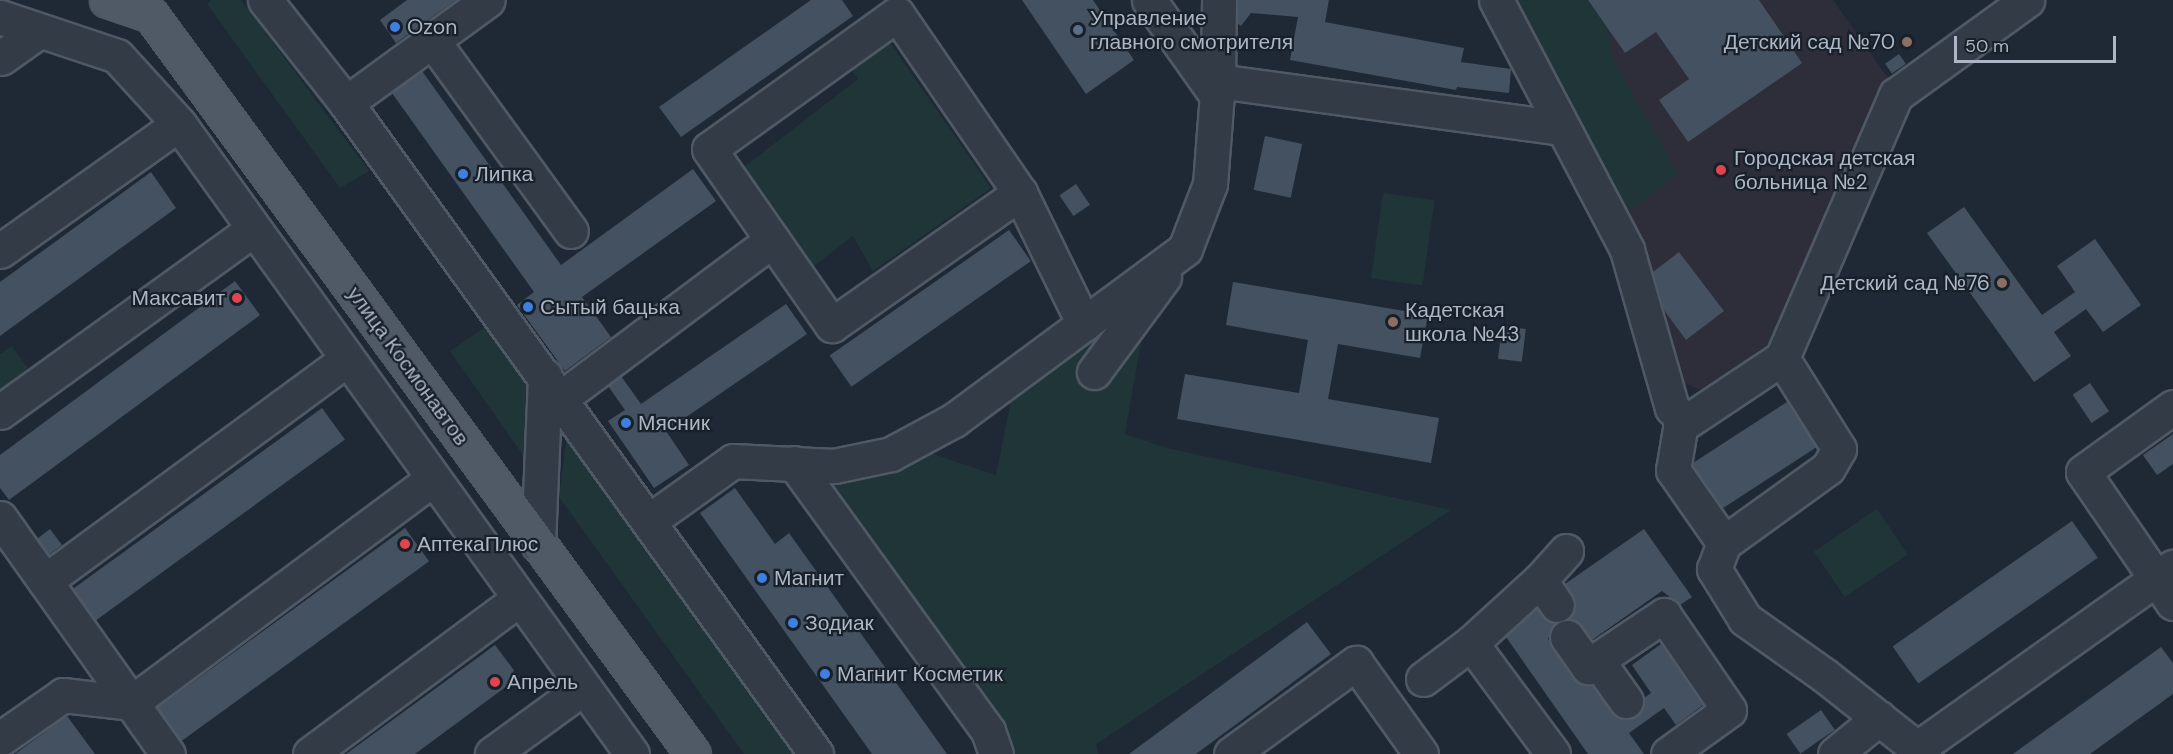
<!DOCTYPE html>
<meta charset="utf-8">
<style>
body{margin:0}
#map{position:relative;width:2173px;height:754px;overflow:hidden;background:#1f2936;font-family:"DM Sans",sans-serif}
div>[style]{position:absolute}
.medical>*{inset:0;background:#2e2d3a}
.green>*{inset:0;background:#203537;transform-origin:0 0}
.building>*{inset:0;background:#445160;transform-origin:0 0}
.roads{filter:drop-shadow(2px 0 #4f5965) drop-shadow(-2px 0 #4f5965) drop-shadow(0 2px #4f5965) drop-shadow(0 -2px #4f5965)}
.minor>*{height:33px;margin:-16.5px;padding:0 16.5px;transform-origin:16.5px;border-radius:16.5px;background:#323b46}
.major>*{height:33px;margin:-16.5px;padding:0 16.5px;transform-origin:16.5px;border-radius:16.5px;background:#505a67}
.dots>*{width:16px;height:16px;translate:-50% -50%;box-sizing:border-box;border:3px solid #18202a;border-radius:50%}
span{translate:-50% -50%;white-space:nowrap;text-align:center;line-height:1.15;-webkit-text-stroke:4.5px #18202a;paint-order:stroke}
.poi-label{font-size:21px;color:#acb6c4}
.left{translate:0 -50%;text-align:left}
.right{translate:-100% -50%;text-align:right}
.street-label{font-size:21px;color:#acb6c4}
.scale{position:absolute;left:1954px;top:36px;width:162px;height:27px;box-sizing:border-box;border:3px solid #acb6c4;border-top:0;padding-left:8px;font-size:18px;line-height:21px;white-space:nowrap;color:#acb6c4;-webkit-text-stroke:4px #18202a;paint-order:stroke}
</style>
<div id="map">
<div class="medical">
<i style="clip-path:polygon(1509px 0,1833px 0,1893px 85px,1778px 337px,1754px 354px,1761px 367px,1740px 386px,1698px 389px,1677px 380px)"></i>
</div>
<div class="green">
<i style="clip-path:polygon(211px 0,241px 0,369px 171px,340px 188px,207px 4px)"></i>
<i style="clip-path:polygon(1518px 0,1603px 0,1612px 57px,1678px 174px,1623px 215px)"></i>
<i style="clip-path:polygon(886px 37px,991px 188px,873px 271px,853px 236px,810px 269px,739px 171px,858px 79px,848px 65px)"></i>
<i style="left:1383px;top:193px;width:52px;height:86px;rotate:8deg"></i>
<i style="clip-path:polygon(1146px 314px,1125px 434px,1167px 448px,1451px 510px,1096px 744px,1098px 754px,1012px 754px,816px 476px,872px 477px,918px 449px,996px 475px,1012px 395px,1111px 323px)"></i>
<i style="clip-path:polygon(488px 325px,527px 380px,530px 465px,450px 351px)"></i>
<i style="clip-path:polygon(12px 346px,34px 377px,0 401px,0 354px)"></i>
<i style="clip-path:polygon(568px 428px,801px 754px,744px 754px,559px 497px)"></i>
<i style="left:1877px;top:509px;width:55px;height:76px;rotate:56deg"></i>
</div>
<div class="building">
<i style="clip-path:polygon(407px 0,456px 0,396px 43px,380px 20px)"></i>
<i style="clip-path:polygon(811px 0,842px 0,853px 16px,681px 137px,659px 107px)"></i>
<i style="clip-path:polygon(1022px 0,1093px 0,1134px 60px,1086px 94px)"></i>
<i style="clip-path:polygon(1329px 0,1325px 22px,1464px 48px,1461px 62px,1511px 69px,1509px 93px,1457px 87px,1456px 90px,1290px 60px,1298px 17px,1251px 13px,1241px 26px,1237px 23px,1238px 0)"></i>
<i style="clip-path:polygon(1588px 0,1759px 0,1802px 63px,1688px 142px,1659px 100px,1689px 79px,1656px 32px,1625px 53px)"></i>
<i style="left:1899px;top:54px;width:12px;height:17px;rotate:55deg"></i>
<i style="clip-path:polygon(422px 71px,561px 265px,693px 169px,716px 201px,582px 297px,611px 337px,565px 371px,517px 305px,534px 292px,392px 93px)"></i>
<i style="left:1265px;top:136px;width:38px;height:55px;rotate:12deg"></i>
<i style="clip-path:polygon(151px 172px,176px 208px,0 336px,0 282px)"></i>
<i style="left:1076px;top:184px;width:25px;height:20px;rotate:56deg"></i>
<i style="clip-path:polygon(1964px 207px,2042px 315px,2075px 292px,2057px 266px,2095px 239px,2141px 305px,2103px 332px,2086px 309px,2054px 332px,2071px 356px,2034px 382px,1927px 233px)"></i>
<i style="left:1009px;top:230px;width:38px;height:219px;rotate:55deg"></i>
<i style="clip-path:polygon(1679px 252px,1724px 311px,1686px 340px,1664px 310px,1653px 272px)"></i>
<i style="clip-path:polygon(235px 281px,260px 315px,9px 500px,0 488px,0 455px)"></i>
<i style="clip-path:polygon(1233px 282px,1428px 315px,1420px 358px,1338px 344px,1328px 399px,1439px 418px,1431px 463px,1177px 419px,1185px 374px,1299px 393px,1308px 340px,1226px 325px)"></i>
<i style="clip-path:polygon(786px 304px,807px 334px,666px 431px,689px 465px,654px 488px,608px 421px,625px 410px,608px 386px,621px 376px,641px 404px)"></i>
<i style="left:1502px;top:326px;width:24px;height:33px;rotate:7deg"></i>
<i style="left:2090px;top:383px;width:34px;height:21px;rotate:56deg"></i>
<i style="left:1787px;top:402px;width:54px;height:114px;rotate:57deg"></i>
<i style="left:322px;top:408px;width:39px;height:308px;rotate:54deg"></i>
<i style="clip-path:polygon(2173px 434px,2173px 464px,2157px 475px,2143px 455px)"></i>
<i style="clip-path:polygon(735px 488px,775px 544px,789px 533px,947px 754px,872px 754px,700px 513px)"></i>
<i style="left:2072px;top:521px;width:45px;height:219px;rotate:55deg"></i>
<i style="left:405px;top:528px;width:41px;height:306px;rotate:54deg"></i>
<i style="left:50px;top:529px;width:20px;height:16px;rotate:53deg"></i>
<i style="clip-path:polygon(1644px 529px,1692px 597px,1680px 605px,1662px 591px,1592px 640px,1582px 626px,1569px 619px,1576px 603px,1565px 584px)"></i>
<i style="clip-path:polygon(1537px 608px,1555px 623px,1548px 639px,1573px 678px,1581px 684px,1592px 685px,1618px 718px,1628px 720px,1643px 709px,1644px 698px,1651px 693px,1632px 665px,1661px 644px,1703px 705px,1676px 725px,1664px 708px,1629px 733px,1644px 754px,1588px 754px,1506px 637px)"></i>
<i style="clip-path:polygon(1307px 622px,1331px 654px,1196px 754px,1129px 754px)"></i>
<i style="clip-path:polygon(495px 645px,519px 677px,415px 754px,346px 754px)"></i>
<i style="clip-path:polygon(2161px 647px,2173px 663px,2173px 694px,2090px 754px,2013px 754px)"></i>
<i style="left:1821px;top:710px;width:24px;height:42px;rotate:55deg"></i>
<i style="clip-path:polygon(67px 716px,95px 754px,15px 754px)"></i>
</div>
<div class="roads">
<div class="minor">
<i style="left:265px;top:0;width:131px;rotate:51.8deg"></i>
<i style="left:346px;top:103px;width:803px;rotate:54.17deg"></i>
<i style="left:1149px;top:0;width:118px;rotate:54.7deg"></i>
<i style="left:1496px;top:0;width:282px;rotate:62.3deg"></i>
<i style="left:1627px;top:250px;width:164px;rotate:74.1deg"></i>
<i style="left:1672px;top:408px;width:13px;rotate:42deg"></i>
<i style="left:1682px;top:417px;width:54px;rotate:99.6deg"></i>
<i style="left:1673px;top:470px;width:89px;rotate:55.1deg"></i>
<i style="left:0;top:17px;width:123px;rotate:18.4deg"></i>
<i style="left:117px;top:56px;width:92px;rotate:47.6deg"></i>
<i style="left:179px;top:124px;width:776px;rotate:54.28deg"></i>
<i style="left:432px;top:40px;width:236px;rotate:54deg"></i>
<i style="left:1px;top:58px;width:47px;rotate:-35.4deg"></i>
<i style="left:1218px;top:81px;width:348px;rotate:7.8deg"></i>
<i style="left:346px;top:103px;width:175px;rotate:-36deg"></i>
<i style="left:1020px;top:193px;width:217px;rotate:-124.5deg"></i>
<i style="left:897px;top:14px;width:231px;rotate:144.3deg"></i>
<i style="left:709px;top:149px;width:215px;rotate:55.1deg"></i>
<i style="left:832px;top:325px;width:230px;rotate:-35.1deg"></i>
<i style="left:1020px;top:193px;width:146px;rotate:64deg"></i>
<i style="left:0;top:251px;width:219px;rotate:-35.4deg"></i>
<i style="left:1094px;top:372px;width:118px;rotate:-53.6deg"></i>
<i style="left:561px;top:398px;width:264px;rotate:-36.8deg"></i>
<i style="left:2173px;top:407px;width:111px;rotate:144.2deg"></i>
<i style="left:2083px;top:472px;width:159px;rotate:55.5deg"></i>
<i style="left:0;top:412px;width:313px;rotate:-35.8deg"></i>
<i style="left:1680px;top:426px;width:123px;rotate:-33.7deg"></i>
<i style="left:794px;top:463px;width:331px;rotate:54.1deg"></i>
<i style="left:988px;top:731px;width:24px;rotate:71deg"></i>
<i style="left:0;top:518px;width:290px;rotate:54.6deg"></i>
<i style="left:649px;top:521px;width:103px;rotate:-35.5deg"></i>
<i style="left:733px;top:461px;width:101px;rotate:2.8deg"></i>
<i style="left:834px;top:466px;width:58px;rotate:-11.9deg"></i>
<i style="left:891px;top:454px;width:72px;rotate:-28.4deg"></i>
<i style="left:954px;top:420px;width:287px;rotate:-36.5deg"></i>
<i style="left:1185px;top:249px;width:70px;rotate:-69deg"></i>
<i style="left:1210px;top:184px;width:103px;rotate:-85.6deg"></i>
<i style="left:1218px;top:81px;width:81px;rotate:-89.3deg"></i>
<i style="left:538px;top:544px;width:168px;rotate:-87.6deg"></i>
<i style="left:1540px;top:580px;width:39px;rotate:-48deg"></i>
<i style="left:45px;top:581px;width:372px;rotate:-36.3deg"></i>
<i style="left:1567px;top:637px;width:37px;rotate:55deg"></i>
<i style="left:1588px;top:667px;width:11px;rotate:-38deg"></i>
<i style="left:1471px;top:643px;width:138px;rotate:53.5deg"></i>
<i style="left:1423px;top:679px;width:60px;rotate:-36.9deg"></i>
<i style="left:1471px;top:643px;width:93px;rotate:-42.4deg"></i>
<i style="left:1540px;top:580px;width:30px;rotate:56deg"></i>
<i style="left:1626px;top:701px;width:50px;rotate:-125.3deg"></i>
<i style="left:1597px;top:660px;width:81px;rotate:-33.9deg"></i>
<i style="left:1664px;top:615px;width:115px;rotate:55.6deg"></i>
<i style="left:1729px;top:710px;width:75px;rotate:144.2deg"></i>
<i style="left:0;top:739px;width:77px;rotate:-34.9deg"></i>
<i style="left:63px;top:695px;width:68px;rotate:6.7deg"></i>
<i style="left:131px;top:703px;width:376px;rotate:-36.6deg"></i>
<i style="left:1918px;top:748px;width:313px;rotate:-35.4deg"></i>
<i style="left:310px;top:754px;width:260px;rotate:-36.6deg"></i>
<i style="left:492px;top:754px;width:112px;rotate:-36deg"></i>
<i style="left:1231px;top:754px;width:155px;rotate:-36.1deg"></i>
<i style="left:1356px;top:663px;width:112px;rotate:54.5deg"></i>
<i style="left:1835px;top:754px;width:57px;rotate:-39.3deg"></i>
<i style="left:1924px;top:754px;width:127px;rotate:-141.7deg"></i>
<i style="left:1824px;top:675px;width:97px;rotate:-144.7deg"></i>
<i style="left:1745px;top:619px;width:59px;rotate:-121.8deg"></i>
<i style="left:1714px;top:569px;width:28px;rotate:-69deg"></i>
<i style="left:1724px;top:543px;width:128px;rotate:-35.8deg"></i>
<i style="left:1828px;top:468px;width:22px;rotate:-60deg"></i>
<i style="left:1839px;top:449px;width:107px;rotate:-122.1deg"></i>
<i style="left:1782px;top:358px;width:287px;rotate:-66.6deg"></i>
<i style="left:1896px;top:95px;width:162px;rotate:-35.9deg"></i>
</div>
<div class="major">
<i style="left:107px;top:0;width:46px;rotate:18.8deg"></i>
<i style="left:151px;top:15px;width:916px;rotate:53.74deg"></i>
</div>
</div>
<div class="dots">
<i style="left:395px;top:27px;background:#3f7fe0"></i>
<i style="left:1078px;top:30px;background:#5c6f8a"></i>
<i style="left:1907px;top:42px;background:#8d6e63"></i>
<i style="left:1721px;top:170px;background:#e0444e"></i>
<i style="left:463px;top:174px;background:#3f7fe0"></i>
<i style="left:2002px;top:283px;background:#8d6e63"></i>
<i style="left:237px;top:298px;background:#e0444e"></i>
<i style="left:528px;top:307px;background:#3f7fe0"></i>
<i style="left:1393px;top:322px;background:#8d6e63"></i>
<i style="left:626px;top:423px;background:#3f7fe0"></i>
<i style="left:405px;top:544px;background:#e0444e"></i>
<i style="left:762px;top:578px;background:#3f7fe0"></i>
<i style="left:793px;top:623px;background:#3f7fe0"></i>
<i style="left:825px;top:674px;background:#3f7fe0"></i>
<i style="left:495px;top:682px;background:#e0444e"></i>
</div>
<div class="poi-label">
<span class="left" style="left:1090px;top:30px">Управление<br>главного смотрителя</span>
<span class="left" style="left:407px;top:27px">Ozon</span>
<span class="right" style="left:1895px;top:42px">Детский сад №70</span>
<span class="left" style="left:1734px;top:170px">Городская детская<br>больница №2</span>
<span class="left" style="left:475px;top:174px">Липка</span>
<span class="right" style="left:1990px;top:283px">Детский сад №76</span>
<span class="right" style="left:225px;top:298px">Максавит</span>
<span class="left" style="left:540px;top:307px">Сытый бацька</span>
<span class="left" style="left:1405px;top:322px">Кадетская<br>школа №43</span>
<span class="left" style="left:638px;top:423px">Мясник</span>
<span class="left" style="left:417px;top:544px">АптекаПлюс</span>
<span class="left" style="left:774px;top:578px">Магнит</span>
<span class="left" style="left:805px;top:623px">Зодиак</span>
<span class="left" style="left:837px;top:674px">Магнит Косметик</span>
<span class="left" style="left:507px;top:682px">Апрель</span>
</div>
<div class="street-label">
<span style="left:408px;top:366px;rotate:54deg">улица Космонавтов</span>
</div>
<div class="scale">50 m</div>
</div>
